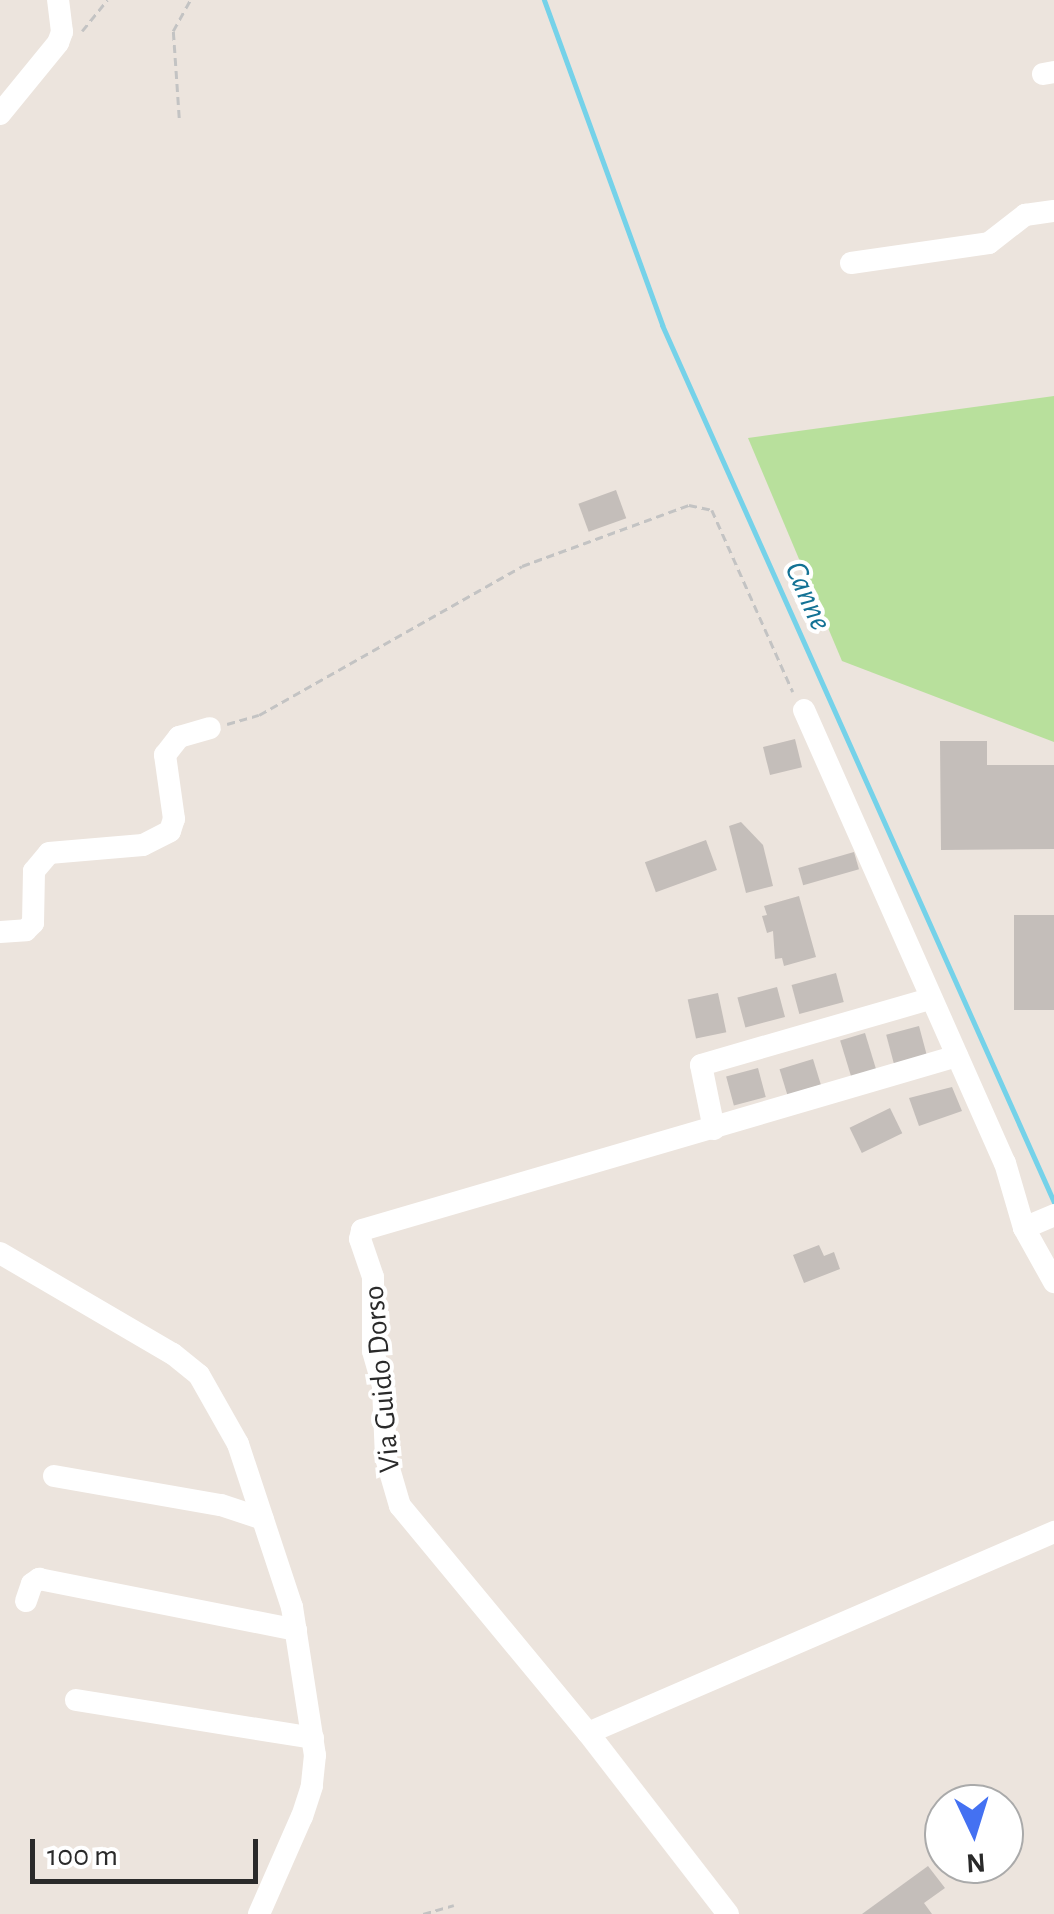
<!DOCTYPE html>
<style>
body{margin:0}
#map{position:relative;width:1054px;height:1914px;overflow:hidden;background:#ece4dd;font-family:"Alegreya Sans",sans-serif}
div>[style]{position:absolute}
.green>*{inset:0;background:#b8e09c}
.stream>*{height:5px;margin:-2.5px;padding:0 2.5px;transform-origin:2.5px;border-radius:2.5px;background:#75d2e9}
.building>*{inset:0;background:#c4beba;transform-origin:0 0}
.path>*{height:2.5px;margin-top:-1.25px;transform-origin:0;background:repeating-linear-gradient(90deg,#c3c3c3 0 8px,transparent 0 13px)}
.minor>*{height:22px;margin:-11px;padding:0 11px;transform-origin:11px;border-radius:11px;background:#fff}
span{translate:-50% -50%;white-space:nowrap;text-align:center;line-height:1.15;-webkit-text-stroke:8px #fff;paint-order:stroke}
.street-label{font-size:30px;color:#2a2a2a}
.water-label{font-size:32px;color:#137295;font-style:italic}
.north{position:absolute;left:924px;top:1784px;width:100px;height:100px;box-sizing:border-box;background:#fff;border:2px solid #aaa;border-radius:50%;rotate:176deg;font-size:28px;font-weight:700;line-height:40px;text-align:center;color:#2a2a2a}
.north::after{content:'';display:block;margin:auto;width:35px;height:45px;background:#4471f2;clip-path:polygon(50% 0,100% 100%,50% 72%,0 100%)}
.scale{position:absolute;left:30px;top:1839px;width:228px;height:45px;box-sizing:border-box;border:5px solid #2a2a2a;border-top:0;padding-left:12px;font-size:30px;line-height:35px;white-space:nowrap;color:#2a2a2a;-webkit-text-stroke:8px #fff;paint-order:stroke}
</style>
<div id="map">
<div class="green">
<i style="clip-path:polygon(1054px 396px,1054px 742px,842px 661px,748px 438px)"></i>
</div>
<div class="stream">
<i style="left:544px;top:0;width:346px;rotate:70deg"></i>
<i style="left:662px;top:325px;width:961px;rotate:65.92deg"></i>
</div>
<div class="building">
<i style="left:616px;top:490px;width:30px;height:40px;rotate:70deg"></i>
<i style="left:795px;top:739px;width:29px;height:33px;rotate:76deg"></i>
<i style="clip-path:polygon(940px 741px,987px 741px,987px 765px,1054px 765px,1054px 849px,941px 850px)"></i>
<i style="clip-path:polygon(741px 822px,763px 845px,773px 886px,746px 893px,729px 826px)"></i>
<i style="left:706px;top:840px;width:32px;height:65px;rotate:70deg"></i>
<i style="left:854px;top:852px;width:18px;height:58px;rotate:74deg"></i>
<i style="clip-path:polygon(799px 896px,816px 957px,784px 966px,782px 958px,775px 959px,773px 931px,767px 933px,762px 916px,767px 915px,764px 906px)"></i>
<i style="left:1054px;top:915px;width:95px;height:40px;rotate:90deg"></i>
<i style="left:836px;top:973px;width:30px;height:46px;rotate:75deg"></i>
<i style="left:777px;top:987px;width:31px;height:41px;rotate:75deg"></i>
<i style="left:718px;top:993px;width:40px;height:31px;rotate:78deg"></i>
<i style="left:919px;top:1026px;width:30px;height:34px;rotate:75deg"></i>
<i style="left:865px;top:1033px;width:41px;height:26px;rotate:73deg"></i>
<i style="left:813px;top:1059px;width:27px;height:35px;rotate:73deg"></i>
<i style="left:758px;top:1068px;width:30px;height:33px;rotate:75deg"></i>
<i style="clip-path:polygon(952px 1087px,962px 1111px,919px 1126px,909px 1098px)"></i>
<i style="left:890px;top:1108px;width:28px;height:45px;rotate:64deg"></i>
<i style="clip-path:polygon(819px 1245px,824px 1256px,834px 1252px,840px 1269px,804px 1283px,793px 1255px)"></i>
<i style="clip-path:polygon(928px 1866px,945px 1888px,924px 1903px,932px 1914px,862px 1914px)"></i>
</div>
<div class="path">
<i style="left:82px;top:31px;width:40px;rotate:-51deg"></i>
<i style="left:179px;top:118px;width:87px;rotate:-93.9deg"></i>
<i style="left:173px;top:31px;width:35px;rotate:-61deg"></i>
<i style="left:227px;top:724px;width:33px;rotate:-16deg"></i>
<i style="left:259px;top:715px;width:302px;rotate:-29.5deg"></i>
<i style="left:522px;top:566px;width:178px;rotate:-20.1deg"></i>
<i style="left:689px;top:505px;width:24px;rotate:12deg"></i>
<i style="left:712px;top:510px;width:199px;rotate:66deg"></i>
<i style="left:423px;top:1914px;width:32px;rotate:-16deg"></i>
</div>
<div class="minor">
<i style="left:1043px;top:74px;width:11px;rotate:-10deg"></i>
<i style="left:0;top:114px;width:92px;rotate:-50.8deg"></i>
<i style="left:58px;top:43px;width:12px;rotate:-70deg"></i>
<i style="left:62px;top:32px;width:32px;rotate:-97deg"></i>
<i style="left:851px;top:263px;width:139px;rotate:-8.2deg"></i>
<i style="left:989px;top:243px;width:46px;rotate:-37.9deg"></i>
<i style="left:1025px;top:215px;width:29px;rotate:-8deg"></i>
<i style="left:804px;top:710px;width:496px;rotate:66.1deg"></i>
<i style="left:1005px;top:1163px;width:68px;rotate:73.7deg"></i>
<i style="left:1024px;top:1228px;width:62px;rotate:60.9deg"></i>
<i style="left:0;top:932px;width:26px;rotate:-4deg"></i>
<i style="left:26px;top:930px;width:10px;rotate:-45deg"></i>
<i style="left:33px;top:923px;width:52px;rotate:-88.9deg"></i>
<i style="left:34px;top:871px;width:23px;rotate:-50deg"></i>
<i style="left:49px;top:853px;width:94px;rotate:-4.9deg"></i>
<i style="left:143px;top:845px;width:30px;rotate:-27deg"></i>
<i style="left:170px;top:831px;width:13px;rotate:-72deg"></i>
<i style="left:174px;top:819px;width:65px;rotate:-98deg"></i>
<i style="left:165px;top:755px;width:23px;rotate:-52deg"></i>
<i style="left:179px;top:737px;width:32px;rotate:-16deg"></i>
<i style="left:714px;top:1129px;width:65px;rotate:-101.5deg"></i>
<i style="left:701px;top:1065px;width:237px;rotate:-16.1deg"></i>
<i style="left:1024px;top:1228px;width:33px;rotate:-23deg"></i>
<i style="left:0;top:1253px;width:200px;rotate:30.3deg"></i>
<i style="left:173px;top:1354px;width:33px;rotate:39deg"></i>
<i style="left:199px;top:1375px;width:79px;rotate:60.5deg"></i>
<i style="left:238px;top:1444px;width:172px;rotate:71.7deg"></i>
<i style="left:292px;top:1607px;width:150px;rotate:81.2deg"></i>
<i style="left:315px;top:1755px;width:31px;rotate:96deg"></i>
<i style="left:312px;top:1786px;width:32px;rotate:108deg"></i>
<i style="left:302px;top:1816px;width:107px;rotate:113.7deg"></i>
<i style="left:54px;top:1476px;width:169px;rotate:9.9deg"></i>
<i style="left:221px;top:1505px;width:44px;rotate:18.4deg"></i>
<i style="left:26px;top:1601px;width:18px;rotate:-71deg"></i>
<i style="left:32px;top:1584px;width:9px;rotate:-36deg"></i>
<i style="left:39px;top:1579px;width:262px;rotate:11.2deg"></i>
<i style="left:76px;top:1700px;width:240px;rotate:9.1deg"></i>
<i style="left:588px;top:1733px;width:508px;rotate:-23.33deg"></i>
<i style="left:728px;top:1914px;width:229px;rotate:-127.7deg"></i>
<i style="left:588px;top:1733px;width:295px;rotate:-129.6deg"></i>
<i style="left:400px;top:1506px;width:50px;rotate:-106.3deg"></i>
<i style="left:386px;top:1458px;width:72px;rotate:-92.4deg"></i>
<i style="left:383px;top:1386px;width:36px;rotate:-106deg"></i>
<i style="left:373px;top:1351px;width:74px;rotate:-90deg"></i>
<i style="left:373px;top:1277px;width:40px;rotate:-108.9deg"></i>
<i style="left:360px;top:1239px;width:9px;rotate:-77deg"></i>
<i style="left:362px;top:1230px;width:620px;rotate:-16.3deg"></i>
</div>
<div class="street-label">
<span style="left:382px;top:1379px;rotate:-95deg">Via Guido Dorso</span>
</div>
<div class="water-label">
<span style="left:808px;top:596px;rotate:66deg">Canne</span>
</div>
<div class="north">N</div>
<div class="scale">100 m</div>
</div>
